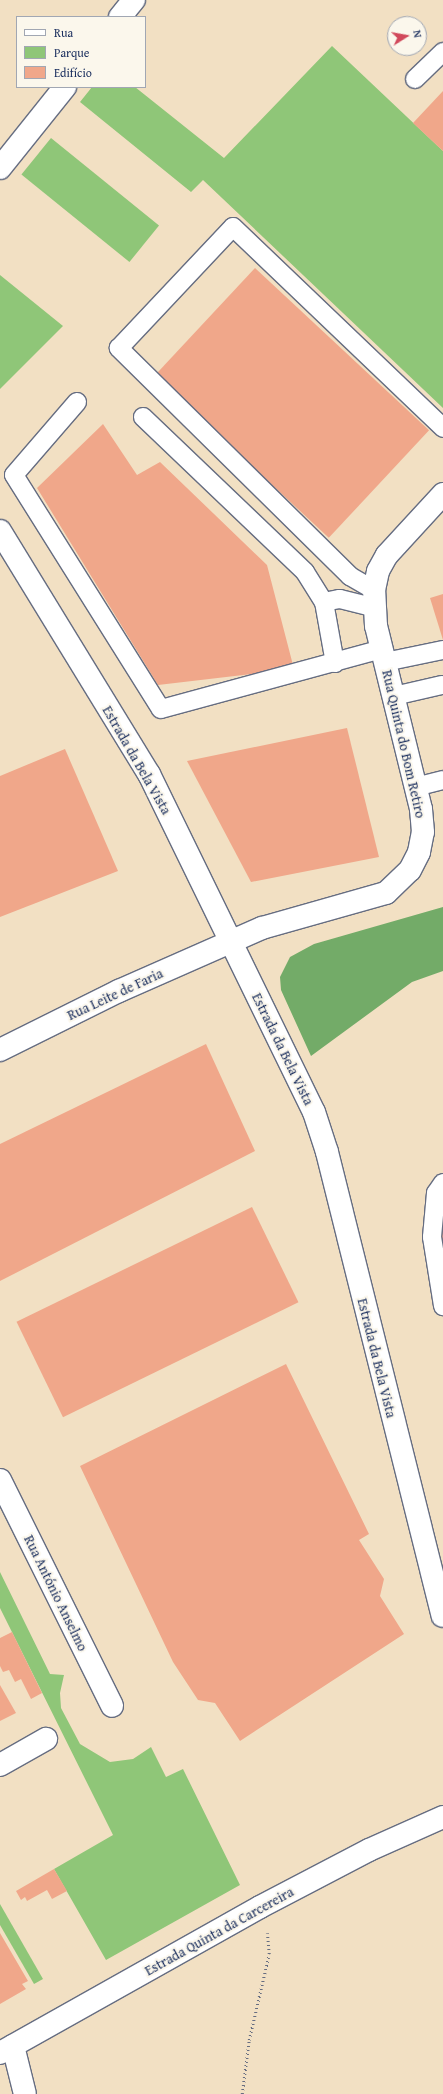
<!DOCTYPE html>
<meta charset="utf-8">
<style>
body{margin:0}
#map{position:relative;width:443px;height:2094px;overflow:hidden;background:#f2e0c3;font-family:"Gentium Book Plus",serif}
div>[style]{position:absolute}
.green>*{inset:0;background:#8fc678;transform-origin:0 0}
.forest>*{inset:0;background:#73ab68}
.building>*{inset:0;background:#f0a78a;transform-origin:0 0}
.path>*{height:2.5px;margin-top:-1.25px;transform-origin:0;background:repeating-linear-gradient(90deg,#666d81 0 1px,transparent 0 4px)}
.roads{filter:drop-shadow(1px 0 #666d81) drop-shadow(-1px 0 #666d81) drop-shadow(0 1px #666d81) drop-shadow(0 -1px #666d81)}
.service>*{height:18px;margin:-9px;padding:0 9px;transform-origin:9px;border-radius:9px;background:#fff}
.minor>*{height:22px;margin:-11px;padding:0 11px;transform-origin:11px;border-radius:11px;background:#fff}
.tertiary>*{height:22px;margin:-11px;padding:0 11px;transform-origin:11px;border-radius:11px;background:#fff}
.secondary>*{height:22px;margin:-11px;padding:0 11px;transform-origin:11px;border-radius:11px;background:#fff}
span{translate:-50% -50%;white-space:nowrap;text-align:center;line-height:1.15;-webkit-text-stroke:4px #fbf7ec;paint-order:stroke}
.street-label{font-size:14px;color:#1b2f5e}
.legend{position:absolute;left:16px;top:16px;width:130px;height:72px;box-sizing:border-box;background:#fbf7ec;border:1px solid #a1a7b3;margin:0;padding:5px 7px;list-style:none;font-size:12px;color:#1b2f5e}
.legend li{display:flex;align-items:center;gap:8px;height:20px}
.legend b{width:20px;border:1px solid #a1a7b3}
.north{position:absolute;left:387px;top:16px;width:40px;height:40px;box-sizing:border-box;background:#fbf7ec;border:1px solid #a1a7b3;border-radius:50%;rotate:79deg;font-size:11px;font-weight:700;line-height:16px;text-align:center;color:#1b2f5e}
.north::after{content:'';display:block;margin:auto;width:14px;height:18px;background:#d1495b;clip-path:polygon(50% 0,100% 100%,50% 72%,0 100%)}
</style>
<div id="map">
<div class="green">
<i style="clip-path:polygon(332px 46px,443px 151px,443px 408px,203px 180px,191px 192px,80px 102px,92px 87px,135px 87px,224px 158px)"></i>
<i style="left:51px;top:138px;width:139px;height:47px;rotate:39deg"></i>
<i style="clip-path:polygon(0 275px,63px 326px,0 389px)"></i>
<i style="clip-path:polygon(0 1572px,50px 1674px,64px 1675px,60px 1693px,61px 1708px,80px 1744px,110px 1762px,133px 1759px,151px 1747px,166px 1777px,183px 1769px,240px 1885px,106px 1960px,54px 1869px,113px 1835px,0 1608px)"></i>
<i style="clip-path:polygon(0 1904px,43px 1979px,34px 1984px,0 1925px)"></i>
</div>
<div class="forest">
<i style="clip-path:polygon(443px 907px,443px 971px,412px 982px,311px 1056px,281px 990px,280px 977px,290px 957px,314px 944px)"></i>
</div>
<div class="building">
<i style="clip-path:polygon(443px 91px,443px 151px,413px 123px)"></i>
<i style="left:255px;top:268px;width:238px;height:147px;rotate:43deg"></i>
<i style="clip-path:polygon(103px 424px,137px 475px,160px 462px,267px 565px,294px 669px,158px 685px,37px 488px)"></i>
<i style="clip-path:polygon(443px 594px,443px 640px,430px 598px)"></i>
<i style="clip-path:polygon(347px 728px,379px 857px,251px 882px,187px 761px)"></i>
<i style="clip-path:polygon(65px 749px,118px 871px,0 917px,0 776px)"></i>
<i style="clip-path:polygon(206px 1044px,255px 1151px,0 1281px,0 1144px)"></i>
<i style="left:252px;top:1207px;width:106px;height:262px;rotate:64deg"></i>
<i style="clip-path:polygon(443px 1226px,443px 1262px,437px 1227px)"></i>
<i style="clip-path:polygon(286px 1364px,369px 1534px,359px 1540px,384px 1579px,380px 1596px,404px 1634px,240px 1741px,215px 1703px,198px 1700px,173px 1662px,80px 1466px)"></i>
<i style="clip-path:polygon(12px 1632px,42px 1693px,31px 1699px,21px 1679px,15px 1682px,9px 1670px,3px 1672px,0 1666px,0 1638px)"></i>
<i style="clip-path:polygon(0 1685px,16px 1713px,0 1721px)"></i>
<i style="clip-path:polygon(54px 1869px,67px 1891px,52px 1899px,47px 1890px,27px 1901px,25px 1897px,21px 1900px,16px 1891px)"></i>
<i style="clip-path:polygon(0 1933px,28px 1981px,22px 1984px,26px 1989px,0 2004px)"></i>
</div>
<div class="path">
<i style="left:242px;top:2094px;width:54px;rotate:-82.6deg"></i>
<i style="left:249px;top:2040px;width:88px;rotate:-76.9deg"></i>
<i style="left:269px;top:1954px;width:21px;rotate:-95deg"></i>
</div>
<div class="roads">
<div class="service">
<i style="left:415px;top:79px;width:39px;rotate:-44deg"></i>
<i style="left:77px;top:402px;width:96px;rotate:130.8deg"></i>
<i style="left:14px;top:475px;width:276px;rotate:57.9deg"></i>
<i style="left:161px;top:709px;width:229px;rotate:-15.2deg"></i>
<i style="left:143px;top:417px;width:224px;rotate:43.7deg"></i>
<i style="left:305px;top:572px;width:36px;rotate:58deg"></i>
<i style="left:324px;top:602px;width:62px;rotate:79.8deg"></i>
<i style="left:374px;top:590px;width:28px;rotate:-150deg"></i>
<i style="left:350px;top:576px;width:325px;rotate:-135.4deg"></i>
<i style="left:119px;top:348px;width:166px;rotate:-46.7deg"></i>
<i style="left:233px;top:227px;width:291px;rotate:43.7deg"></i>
<i style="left:324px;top:602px;width:16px;rotate:-11deg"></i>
<i style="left:340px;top:599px;width:34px;rotate:14deg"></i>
<i style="left:385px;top:662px;width:59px;rotate:-11.7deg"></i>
<i style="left:394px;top:696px;width:49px;rotate:-12.9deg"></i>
<i style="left:415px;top:787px;width:29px;rotate:-14deg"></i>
<i style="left:443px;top:1183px;width:12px;rotate:125deg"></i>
<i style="left:436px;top:1193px;width:44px;rotate:95.2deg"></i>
<i style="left:432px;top:1237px;width:70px;rotate:80.9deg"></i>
</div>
<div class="minor">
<i style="left:120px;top:17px;width:22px;rotate:-51deg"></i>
<i style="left:0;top:168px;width:104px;rotate:-51.3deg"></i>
<i style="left:0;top:1050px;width:133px;rotate:-26.4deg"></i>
<i style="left:119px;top:991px;width:156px;rotate:-23.8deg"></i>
<i style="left:262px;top:928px;width:129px;rotate:-15.8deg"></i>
<i style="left:386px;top:893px;width:33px;rotate:-44deg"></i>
<i style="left:410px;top:870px;width:20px;rotate:-63deg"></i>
<i style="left:419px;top:852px;width:20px;rotate:-79deg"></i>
<i style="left:423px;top:832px;width:23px;rotate:-95deg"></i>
<i style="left:421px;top:809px;width:188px;rotate:-103.8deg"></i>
<i style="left:376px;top:626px;width:36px;rotate:-93deg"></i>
<i style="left:374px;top:590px;width:19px;rotate:-78deg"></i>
<i style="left:378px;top:571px;width:18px;rotate:-61deg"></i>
<i style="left:387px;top:555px;width:83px;rotate:-47.4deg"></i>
<i style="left:0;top:1480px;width:252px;rotate:63.6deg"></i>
<i style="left:0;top:1765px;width:53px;rotate:-29.5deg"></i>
</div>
<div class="tertiary">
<i style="left:0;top:531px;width:285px;rotate:58.5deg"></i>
<i style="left:149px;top:774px;width:376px;rotate:64deg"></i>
<i style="left:314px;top:1112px;width:42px;rotate:72deg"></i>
<i style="left:327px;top:1152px;width:478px;rotate:76deg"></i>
<i style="left:13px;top:2046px;width:49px;rotate:76deg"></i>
</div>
<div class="secondary">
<i style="left:0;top:2053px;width:298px;rotate:-29.3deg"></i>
<i style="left:260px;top:1907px;width:123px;rotate:-27.6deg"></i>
<i style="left:369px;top:1850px;width:81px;rotate:-24deg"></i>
</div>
</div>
<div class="street-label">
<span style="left:404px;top:744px;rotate:77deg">Rua Quinta do Bom Retiro</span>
<span style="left:137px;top:760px;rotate:60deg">Estrada da Bela Vista</span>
<span style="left:115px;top:994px;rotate:-25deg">Rua Leite de Faria</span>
<span style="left:283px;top:1049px;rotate:64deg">Estrada da Bela Vista</span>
<span style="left:377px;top:1358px;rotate:76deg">Estrada da Bela Vista</span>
<span style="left:56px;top:1593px;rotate:64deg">Rua António Anselmo</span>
<span style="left:219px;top:1931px;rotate:-29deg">Estrada Quinta da Carcereira</span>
</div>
<ul class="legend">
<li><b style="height:5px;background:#fff"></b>Rua</li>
<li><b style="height:11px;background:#8fc678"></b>Parque</li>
<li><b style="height:11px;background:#f0a78a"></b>Edifício</li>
</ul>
<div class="north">N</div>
</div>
